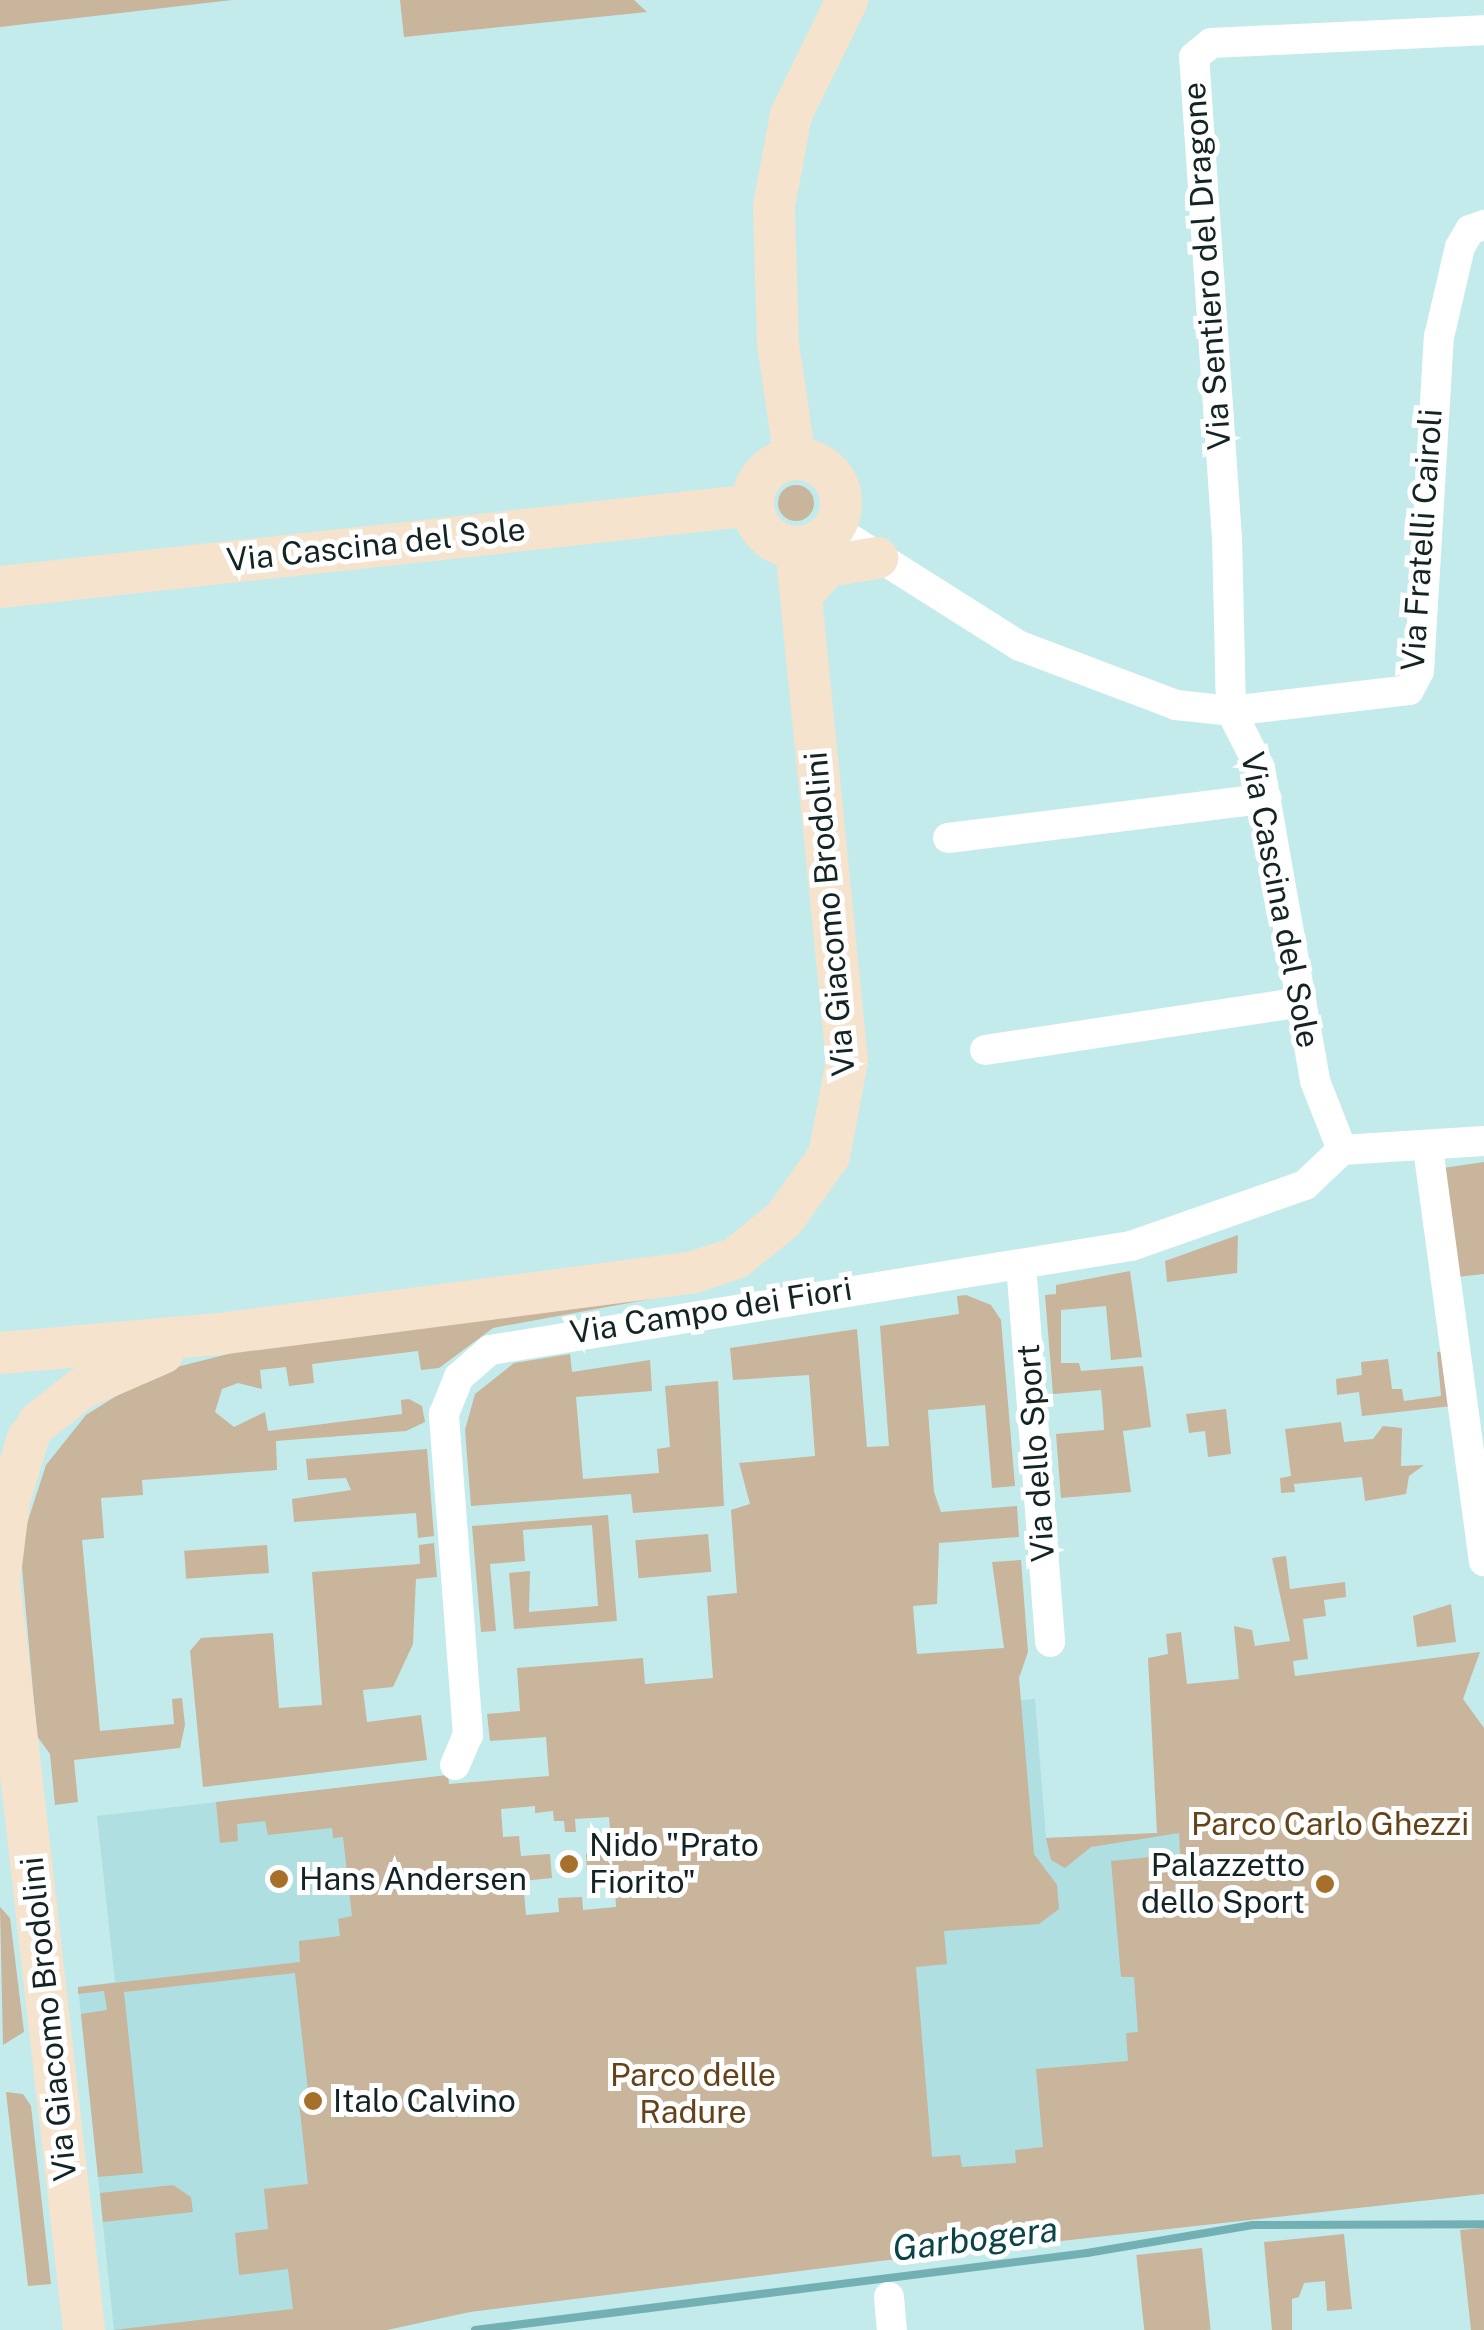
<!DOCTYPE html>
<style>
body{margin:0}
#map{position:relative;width:1484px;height:2330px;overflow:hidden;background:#c3ebec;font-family:"Public Sans",sans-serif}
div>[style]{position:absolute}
.built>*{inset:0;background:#afdfe1}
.green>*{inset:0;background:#c9b49c;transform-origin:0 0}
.round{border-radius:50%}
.stream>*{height:8px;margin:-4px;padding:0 4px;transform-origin:4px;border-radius:4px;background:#73b0b3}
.street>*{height:30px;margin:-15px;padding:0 15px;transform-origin:15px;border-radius:15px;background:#fff}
.secondary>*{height:42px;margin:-21px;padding:0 21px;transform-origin:21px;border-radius:21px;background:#f5e3cd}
.secondary>.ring{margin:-21px;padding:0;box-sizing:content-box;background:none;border:42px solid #f5e3cd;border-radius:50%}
.dots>*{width:28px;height:28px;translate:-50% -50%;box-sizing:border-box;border:5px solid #fff;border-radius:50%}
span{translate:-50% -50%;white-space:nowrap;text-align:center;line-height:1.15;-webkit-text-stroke:10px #fff;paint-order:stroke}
.street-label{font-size:32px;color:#142424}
.park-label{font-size:32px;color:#654318}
.poi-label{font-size:32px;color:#142424}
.left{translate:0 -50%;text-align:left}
.right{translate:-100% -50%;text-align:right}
.water-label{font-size:35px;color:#0a4447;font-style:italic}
</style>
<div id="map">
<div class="built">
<i style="clip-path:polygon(1035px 1699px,1046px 1838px,1179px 1832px,1212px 2212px,874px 2251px,810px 1718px)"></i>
<i style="clip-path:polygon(448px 1775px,454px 1872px,582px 2215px,259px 2330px,114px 2330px,78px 1987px,115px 1982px,97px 1816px)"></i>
</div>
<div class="green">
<i style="clip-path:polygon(0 0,232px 0,0 27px)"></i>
<i style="clip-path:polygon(400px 0,634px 0,647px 12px,404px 37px)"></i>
<i class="round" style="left:778px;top:485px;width:36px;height:36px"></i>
<i style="clip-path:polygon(1484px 1162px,1484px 1274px,1457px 1277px,1443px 1168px)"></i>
<i style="clip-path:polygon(1238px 1235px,1237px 1273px,1167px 1282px,1165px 1261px)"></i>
<i style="clip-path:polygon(1130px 1271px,1142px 1357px,1111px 1360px,1106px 1306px,1061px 1310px,1061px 1363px,1079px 1363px,1081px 1371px,1143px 1366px,1151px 1427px,1123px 1431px,1131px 1492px,1061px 1498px,1056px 1434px,1104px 1430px,1103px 1411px,1101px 1390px,1053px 1394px,1045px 1295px,1056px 1294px,1056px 1285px)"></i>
<i style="clip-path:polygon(694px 1291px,493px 1328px,439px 1368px,421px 1370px,418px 1351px,312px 1364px,314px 1383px,289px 1386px,286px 1367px,260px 1370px,262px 1389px,238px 1383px,222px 1389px,215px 1412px,234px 1427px,265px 1412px,268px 1431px,402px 1414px,401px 1400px,409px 1399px,422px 1406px,425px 1422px,406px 1431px,276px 1441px,277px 1470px,142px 1480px,143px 1495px,101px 1498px,104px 1538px,82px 1540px,100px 1731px,174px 1724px,172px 1699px,182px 1698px,185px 1725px,180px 1748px,74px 1760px,78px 1802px,55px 1805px,50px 1754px,37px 1736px,20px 1545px,46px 1465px,86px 1415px,153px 1373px,240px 1351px)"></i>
<i style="clip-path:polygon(evenodd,966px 1295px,991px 1305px,1001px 1320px,1015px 1486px,992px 1488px,985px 1405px,928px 1410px,934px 1492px,941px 1512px,1017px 1506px,1019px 1537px,939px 1543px,937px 1604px,913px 1606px,917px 1654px,1004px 1648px,992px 1562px,1021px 1560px,1028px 1652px,1019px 1678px,1034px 1854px,1057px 1885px,1059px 1909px,1039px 1924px,944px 1931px,947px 1964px,916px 1967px,932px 2157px,960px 2155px,962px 2167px,1016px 2163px,1015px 2150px,1043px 2147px,1036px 2069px,1128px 2061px,1126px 2033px,1138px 2032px,1134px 1977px,1121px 1977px,1111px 1861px,1180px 1854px,1179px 1833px,1091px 1847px,1065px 1868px,1051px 1860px,1046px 1838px,1157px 1833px,1148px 1658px,1168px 1654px,1166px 1634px,1181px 1632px,1187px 1684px,1239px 1679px,1234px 1626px,1252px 1630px,1255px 1646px,1290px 1641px,1272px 1558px,1286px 1556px,1290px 1589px,1345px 1582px,1346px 1597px,1324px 1600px,1326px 1616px,1303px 1619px,1308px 1659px,1293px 1661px,1295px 1676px,1480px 1652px,1463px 1699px,1484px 1728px,1484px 2194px,880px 2261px,470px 2312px,387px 2330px,114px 2330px,293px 2309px,288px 2269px,239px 2275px,235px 2233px,268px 2229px,264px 2189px,308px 2184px,299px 2102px,308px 2091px,295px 1973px,124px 1992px,143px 2173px,98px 2177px,81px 2014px,107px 2010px,104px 1991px,78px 1994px,78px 1987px,300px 1962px,299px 1941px,340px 1936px,338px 1919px,352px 1916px,343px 1837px,333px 1838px,332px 1828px,268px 1835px,265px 1821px,237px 1824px,238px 1841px,220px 1843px,216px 1802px,448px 1775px,449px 1784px,549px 1776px,546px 1737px,490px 1741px,487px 1714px,520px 1711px,517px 1668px,643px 1658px,645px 1684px,713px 1678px,707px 1596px,737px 1593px,731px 1510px,750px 1504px,739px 1463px,815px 1456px,809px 1375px,733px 1380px,730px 1348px,857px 1329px,867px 1447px,889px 1446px,880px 1326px,959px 1314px,957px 1296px,966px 1295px,535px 1806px,535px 1813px,553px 1811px,554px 1821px,564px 1821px,565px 1832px,576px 1832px,575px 1819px,609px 1817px,612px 1852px,586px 1854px,587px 1875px,614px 1873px,616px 1907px,583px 1910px,582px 1897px,558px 1898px,559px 1912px,526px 1915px,523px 1881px,552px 1878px,550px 1854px,521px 1856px,519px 1836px,503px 1837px,501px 1809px,535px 1806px)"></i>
<i style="clip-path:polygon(1444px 1351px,1452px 1406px,1362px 1416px,1359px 1392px,1337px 1395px,1336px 1379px,1362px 1375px,1361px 1362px,1388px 1359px,1392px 1389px,1402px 1389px,1404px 1401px,1441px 1396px,1437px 1352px)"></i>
<i style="clip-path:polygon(570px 1354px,572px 1372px,650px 1360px,652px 1391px,576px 1397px,583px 1479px,659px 1473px,657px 1449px,670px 1447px,665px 1386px,718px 1381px,724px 1506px,633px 1513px,631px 1494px,471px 1506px,465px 1430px,475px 1394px,514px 1363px)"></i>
<i style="clip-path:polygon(1226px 1409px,1231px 1454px,1208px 1457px,1205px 1431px,1189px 1433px,1186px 1414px)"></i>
<i style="clip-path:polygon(1341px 1422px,1344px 1442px,1373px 1439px,1383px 1426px,1402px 1428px,1401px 1466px,1424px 1465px,1409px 1476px,1406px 1494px,1365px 1501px,1362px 1477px,1294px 1484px,1295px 1492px,1281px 1493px,1280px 1478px,1291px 1476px,1285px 1429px)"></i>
<i style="clip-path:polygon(427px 1449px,434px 1536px,418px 1538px,416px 1513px,294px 1522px,292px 1499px,351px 1490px,346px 1478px,308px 1480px,306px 1459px)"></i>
<i style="clip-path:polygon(608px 1515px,617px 1621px,514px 1629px,509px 1573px,530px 1571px,529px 1612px,598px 1606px,592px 1525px,523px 1530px,525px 1561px,490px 1564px,496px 1631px,481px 1632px,472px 1526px)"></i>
<i style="left:708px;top:1534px;width:38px;height:73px;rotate:85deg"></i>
<i style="clip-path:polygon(434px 1543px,437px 1577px,416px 1579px,413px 1644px,393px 1687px,363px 1690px,367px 1722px,421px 1715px,427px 1760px,203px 1787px,190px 1651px,201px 1638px,273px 1633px,279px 1708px,322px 1705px,312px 1572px,420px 1564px,419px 1545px)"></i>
<i style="left:267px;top:1545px;width:28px;height:83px;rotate:86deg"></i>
<i style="clip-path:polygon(1451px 1604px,1456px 1642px,1417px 1647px,1413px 1616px)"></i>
<i style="clip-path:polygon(0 1907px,10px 1918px,24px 2032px,3px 2045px)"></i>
<i style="clip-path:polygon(6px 2092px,23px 2094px,31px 2106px,51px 2284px,28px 2286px)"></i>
<i style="clip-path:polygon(173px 2185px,191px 2197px,193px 2212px,103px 2222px,100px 2193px)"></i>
<i style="clip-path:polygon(1484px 2228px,1484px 2330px,1471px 2330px,1460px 2230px)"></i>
<i style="clip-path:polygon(1344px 2234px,1352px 2309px,1327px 2311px,1325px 2281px,1304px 2283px,1299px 2297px,1292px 2299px,1292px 2330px,1272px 2330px,1264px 2242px)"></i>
<i style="left:1202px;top:2248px;width:82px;height:66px;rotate:84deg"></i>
</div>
<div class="stream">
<i style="left:475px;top:2330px;width:617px;rotate:-7.17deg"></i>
<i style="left:1087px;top:2253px;width:168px;rotate:-9.6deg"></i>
<i style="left:1253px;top:2225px;width:231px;rotate:-0.2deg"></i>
</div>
<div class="street">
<i style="left:833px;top:528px;width:221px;rotate:32.3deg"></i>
<i style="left:1020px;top:646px;width:167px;rotate:20.7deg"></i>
<i style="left:1176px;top:705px;width:55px;rotate:6.2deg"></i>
<i style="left:1231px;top:711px;width:179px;rotate:-6.7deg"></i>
<i style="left:1409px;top:690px;width:21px;rotate:-62deg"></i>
<i style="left:1419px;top:671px;width:335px;rotate:-86.6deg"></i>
<i style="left:1439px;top:337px;width:92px;rotate:-76.9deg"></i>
<i style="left:1460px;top:247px;width:20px;rotate:-60deg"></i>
<i style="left:1470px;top:230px;width:15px;rotate:-20deg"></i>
<i style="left:1231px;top:711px;width:172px;rotate:-91.3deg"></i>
<i style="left:1227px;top:539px;width:483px;rotate:-93.9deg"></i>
<i style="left:1194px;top:57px;width:22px;rotate:-39deg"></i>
<i style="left:1211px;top:43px;width:273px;rotate:-2.7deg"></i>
<i style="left:1231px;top:711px;width:64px;rotate:63deg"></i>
<i style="left:1260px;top:768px;width:318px;rotate:80deg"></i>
<i style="left:1315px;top:1081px;width:74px;rotate:68.6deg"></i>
<i style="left:948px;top:838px;width:321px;rotate:-7.1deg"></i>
<i style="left:985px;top:1050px;width:320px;rotate:-8.6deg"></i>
<i style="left:1428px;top:1148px;width:417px;rotate:82.3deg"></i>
<i style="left:1342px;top:1150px;width:142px;rotate:-3.6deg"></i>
<i style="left:1021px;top:1264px;width:379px;rotate:85.6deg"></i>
<i style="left:455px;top:1765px;width:33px;rotate:-67deg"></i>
<i style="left:468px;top:1735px;width:322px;rotate:-94.3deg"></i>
<i style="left:444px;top:1414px;width:40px;rotate:-68deg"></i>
<i style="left:459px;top:1377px;width:41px;rotate:-41.1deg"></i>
<i style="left:490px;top:1350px;width:649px;rotate:-9.22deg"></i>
<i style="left:1131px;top:1246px;width:184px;rotate:-19.3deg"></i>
<i style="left:1305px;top:1185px;width:51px;rotate:-43.4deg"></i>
<i style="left:889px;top:2297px;width:33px;rotate:85deg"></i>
</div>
<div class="secondary">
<i style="left:795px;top:459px;width:116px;rotate:-98.4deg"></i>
<i style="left:778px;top:344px;width:138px;rotate:-91.7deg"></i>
<i style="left:774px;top:206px;width:93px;rotate:-79.4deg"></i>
<i style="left:791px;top:115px;width:128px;rotate:-64deg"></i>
<i class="ring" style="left:753px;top:459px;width:46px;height:46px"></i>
<i style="left:0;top:587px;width:757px;rotate:-6.21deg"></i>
<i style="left:801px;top:596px;width:40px;rotate:-49deg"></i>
<i style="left:827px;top:566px;width:51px;rotate:-9.1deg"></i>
<i style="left:0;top:1353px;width:220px;rotate:-5deg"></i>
<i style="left:219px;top:1334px;width:476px;rotate:-7.4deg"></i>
<i style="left:691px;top:1273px;width:47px;rotate:-18.4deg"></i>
<i style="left:736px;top:1258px;width:62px;rotate:-39.1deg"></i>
<i style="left:784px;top:1219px;width:77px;rotate:-54.5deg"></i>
<i style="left:829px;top:1156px;width:97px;rotate:-79.3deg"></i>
<i style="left:847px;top:1061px;width:517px;rotate:-95.67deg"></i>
<i style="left:38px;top:1423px;width:56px;rotate:-38.5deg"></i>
<i style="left:82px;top:1388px;width:88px;rotate:-23.4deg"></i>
<i style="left:0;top:1574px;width:74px;rotate:-83deg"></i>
<i style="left:9px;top:1501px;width:66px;rotate:-73.2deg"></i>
<i style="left:0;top:1589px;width:746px;rotate:83.53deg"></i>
</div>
<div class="dots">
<i style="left:569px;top:1864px;background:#a6702b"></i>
<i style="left:279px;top:1879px;background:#a6702b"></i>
<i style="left:1325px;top:1884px;background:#a6702b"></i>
<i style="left:313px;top:2101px;background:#a6702b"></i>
</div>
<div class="street-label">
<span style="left:1207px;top:266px;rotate:-94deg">Via Sentiero del Dragone</span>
<span style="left:1422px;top:540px;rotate:-86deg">Via Fratelli Cairoli</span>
<span style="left:376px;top:545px;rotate:-6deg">Via Cascina del Sole</span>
<span style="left:1280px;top:900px;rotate:79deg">Via Cascina del Sole</span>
<span style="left:830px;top:914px;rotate:-95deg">Via Giacomo Brodolini</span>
<span style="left:711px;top:1311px;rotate:-9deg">Via Campo dei Fiori</span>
<span style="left:1036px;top:1453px;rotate:-94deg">Via dello Sport</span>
<span style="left:49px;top:2019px;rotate:-96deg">Via Giacomo Brodolini</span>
</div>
<div class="park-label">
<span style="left:1330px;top:1824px">Parco Carlo Ghezzi</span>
<span style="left:693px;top:2094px">Parco delle<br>Radure</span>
</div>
<div class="poi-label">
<span class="left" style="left:589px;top:1864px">Nido "Prato<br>Fiorito"</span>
<span class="right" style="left:1305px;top:1884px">Palazzetto<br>dello Sport</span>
<span class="left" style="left:299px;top:1879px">Hans Andersen</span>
<span class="left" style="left:333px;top:2101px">Italo Calvino</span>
</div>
<div class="water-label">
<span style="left:975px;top:2239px;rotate:-7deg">Garbogera</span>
</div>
</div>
